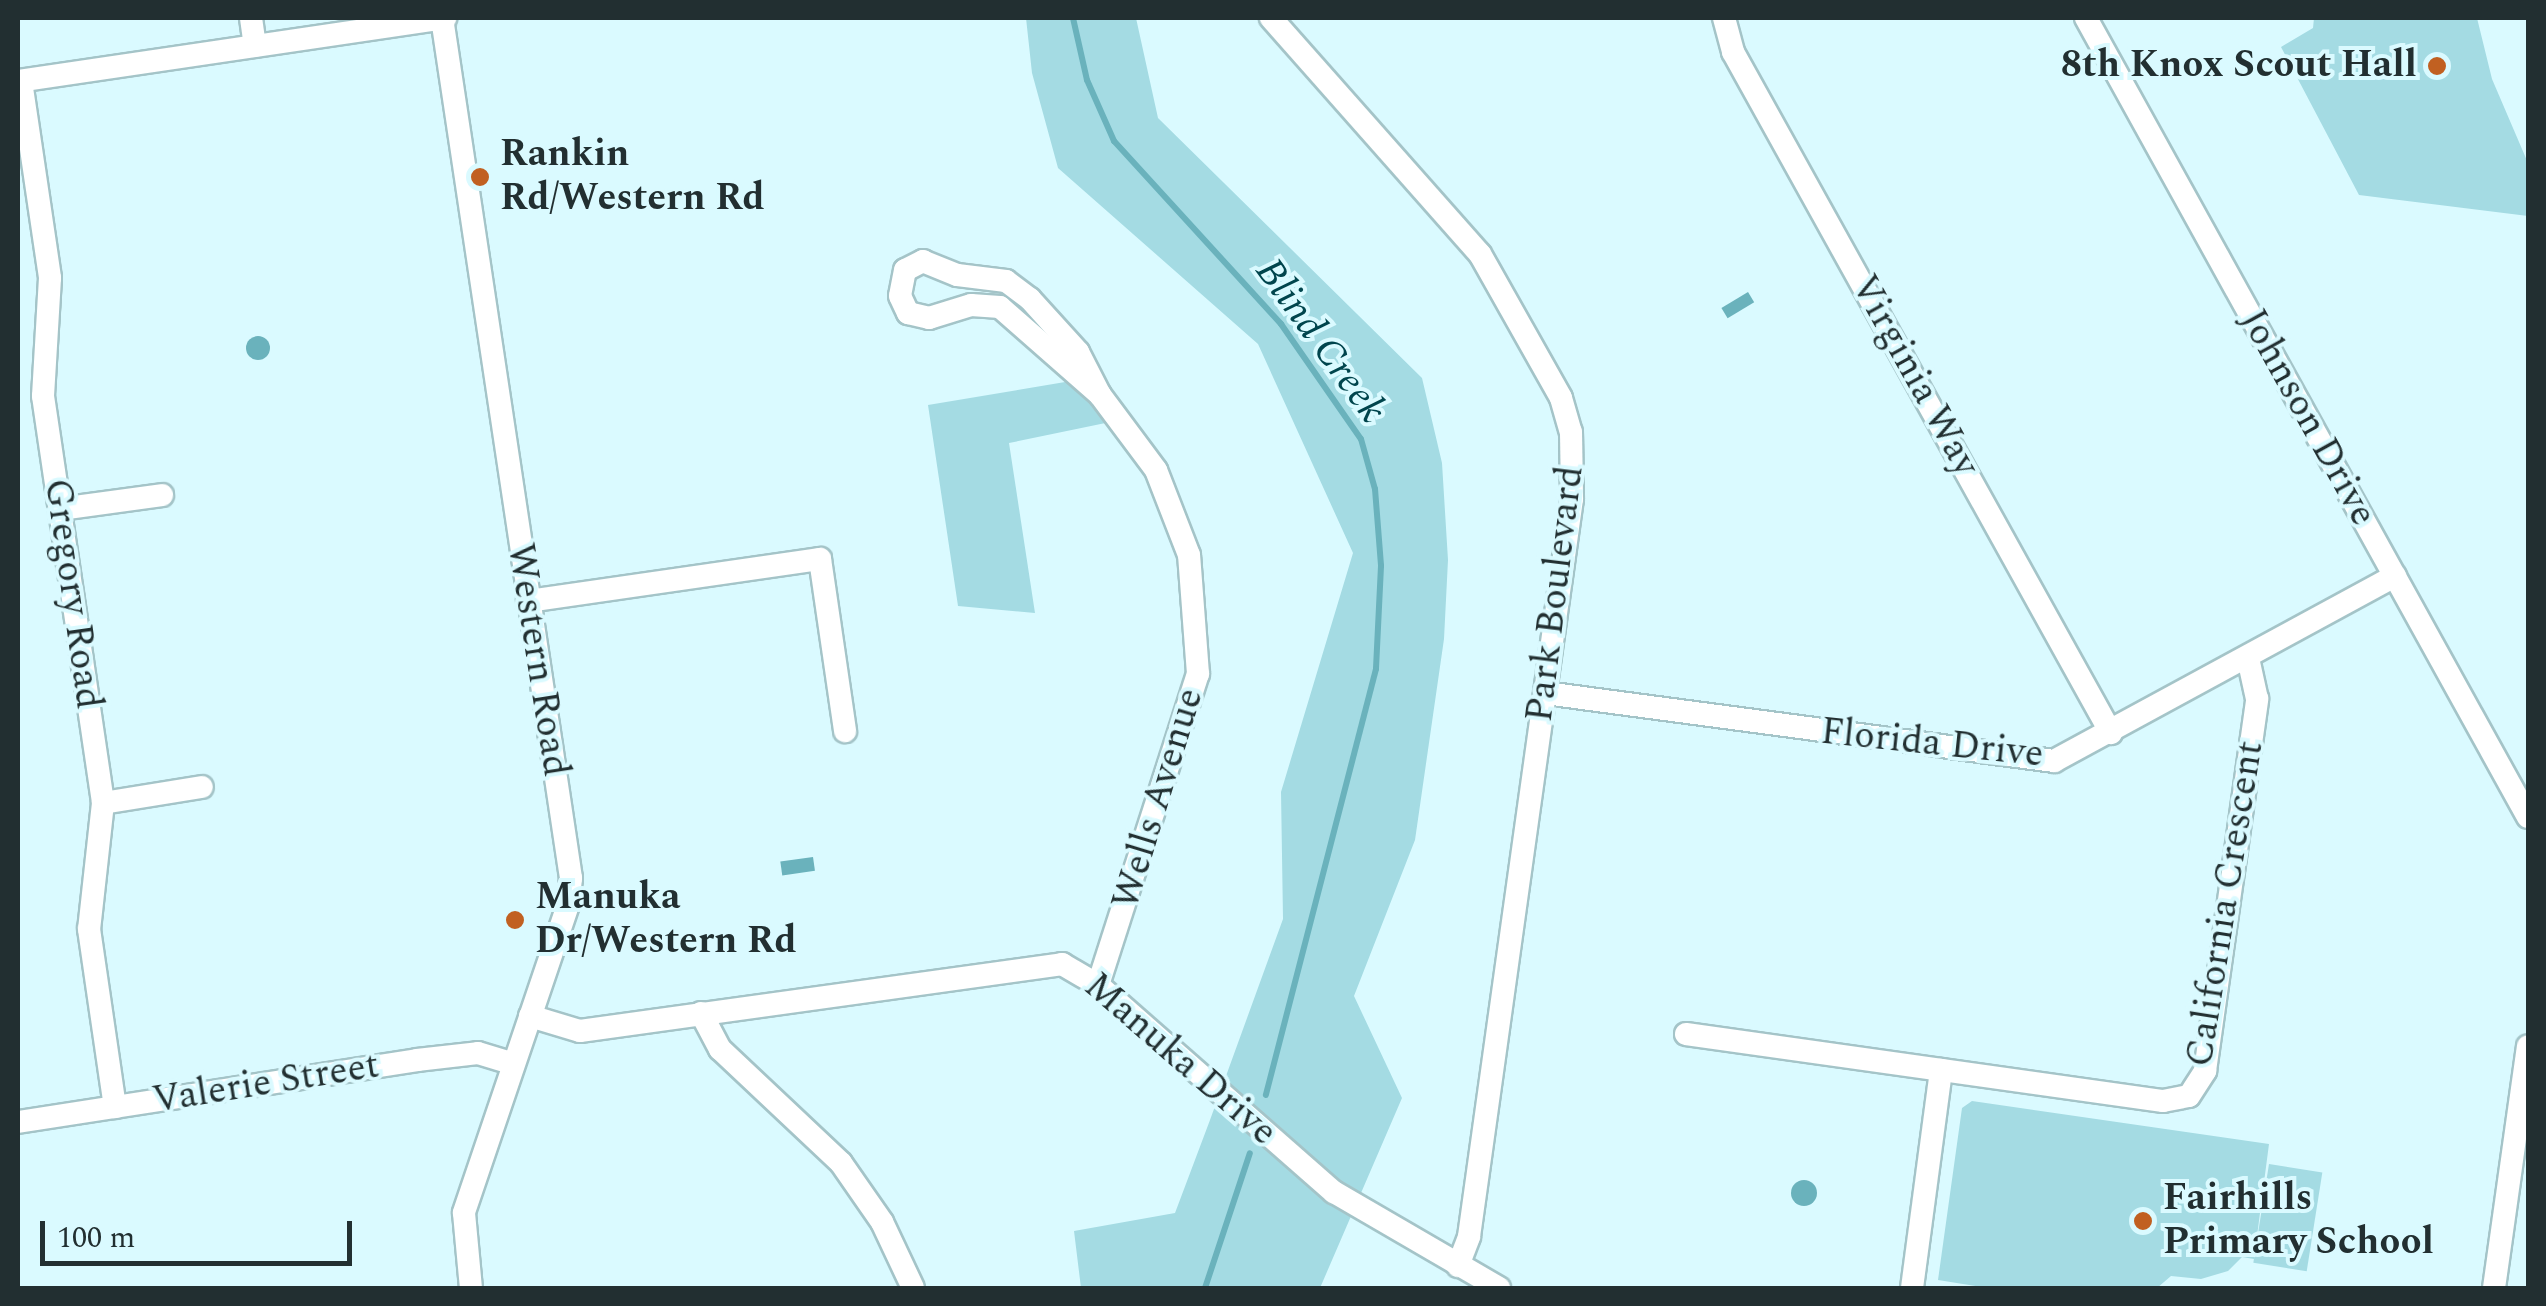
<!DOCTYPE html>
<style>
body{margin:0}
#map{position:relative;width:2546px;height:1306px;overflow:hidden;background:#dafaff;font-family:Spectral,serif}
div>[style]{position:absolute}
.green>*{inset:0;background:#a4dbe3;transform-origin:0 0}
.water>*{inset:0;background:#6ab2bc;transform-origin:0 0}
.round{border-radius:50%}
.stream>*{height:6px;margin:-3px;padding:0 3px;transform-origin:3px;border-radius:3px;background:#6ab2bc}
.roads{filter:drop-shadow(2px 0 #a4c4c8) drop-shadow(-2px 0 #a4c4c8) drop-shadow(0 2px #a4c4c8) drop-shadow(0 -2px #a4c4c8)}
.minor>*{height:22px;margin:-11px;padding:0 11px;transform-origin:11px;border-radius:11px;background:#fff}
.dots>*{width:28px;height:28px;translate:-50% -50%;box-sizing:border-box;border:5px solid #dafaff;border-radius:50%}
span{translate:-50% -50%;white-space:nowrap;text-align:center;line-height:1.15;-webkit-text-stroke:8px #dafaff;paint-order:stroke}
.poi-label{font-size:38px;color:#222f31;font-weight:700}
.right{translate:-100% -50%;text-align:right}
.left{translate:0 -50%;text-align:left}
.street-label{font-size:38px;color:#222f31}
.water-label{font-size:40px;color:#00454d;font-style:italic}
.frame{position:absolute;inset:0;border:20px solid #222f31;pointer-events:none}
.scale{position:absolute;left:40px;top:1221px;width:312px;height:45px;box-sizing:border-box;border:5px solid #222f31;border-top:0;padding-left:12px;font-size:30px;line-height:35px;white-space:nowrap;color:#222f31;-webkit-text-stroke:8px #dafaff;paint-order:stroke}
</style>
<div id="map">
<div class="green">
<i style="clip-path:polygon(1026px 18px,1136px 18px,1158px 118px,1422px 378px,1442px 463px,1448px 560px,1444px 639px,1415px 840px,1354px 996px,1402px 1098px,1320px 1288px,1081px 1288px,1074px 1231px,1175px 1213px,1210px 1120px,1283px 919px,1281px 792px,1353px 553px,1258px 344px,1058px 168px,1032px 73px)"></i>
<i style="clip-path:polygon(2314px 18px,2477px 18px,2492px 79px,2528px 163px,2528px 216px,2359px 195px,2281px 47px,2313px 28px)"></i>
<i style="clip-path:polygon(1077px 380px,1120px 420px,1009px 443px,1035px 613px,958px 606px,928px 405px)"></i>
<i style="clip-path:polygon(1972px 1101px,2269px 1144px,2254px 1259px,2242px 1257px,2228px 1271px,2201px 1279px,2171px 1276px,2157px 1288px,1988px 1288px,1938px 1280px,1962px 1108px)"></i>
<i style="left:2269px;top:1164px;width:54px;height:100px;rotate:9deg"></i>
</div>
<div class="water">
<i style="left:1748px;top:292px;width:12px;height:31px;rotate:59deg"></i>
<i class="round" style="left:246px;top:336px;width:24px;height:24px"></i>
<i style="left:813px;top:857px;width:14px;height:33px;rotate:82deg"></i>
<i class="round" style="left:1791px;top:1180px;width:26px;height:26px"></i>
</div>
<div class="stream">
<i style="left:1073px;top:18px;width:64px;rotate:77.3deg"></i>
<i style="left:1087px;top:80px;width:67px;rotate:66.1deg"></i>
<i style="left:1114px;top:141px;width:248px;rotate:47.6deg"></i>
<i style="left:1281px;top:324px;width:140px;rotate:55.2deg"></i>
<i style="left:1361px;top:439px;width:52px;rotate:74.4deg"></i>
<i style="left:1375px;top:489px;width:77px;rotate:85.5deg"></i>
<i style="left:1381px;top:566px;width:103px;rotate:92.8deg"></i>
<i style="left:1376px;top:669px;width:440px;rotate:104.5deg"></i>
<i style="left:1205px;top:1288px;width:142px;rotate:-71.6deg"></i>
</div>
<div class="roads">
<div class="minor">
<i style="left:251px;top:18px;width:28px;rotate:82deg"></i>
<i style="left:442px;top:18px;width:870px;rotate:81.47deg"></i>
<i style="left:571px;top:878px;width:27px;rotate:96deg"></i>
<i style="left:568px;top:905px;width:325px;rotate:108.7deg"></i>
<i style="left:464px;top:1213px;width:75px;rotate:84.7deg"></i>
<i style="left:1271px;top:18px;width:315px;rotate:48.5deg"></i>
<i style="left:1480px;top:254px;width:165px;rotate:60.6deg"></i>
<i style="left:1561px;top:398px;width:35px;rotate:74deg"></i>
<i style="left:1571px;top:432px;width:67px;rotate:89.1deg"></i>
<i style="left:1572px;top:499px;width:745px;rotate:97.95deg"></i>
<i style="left:1469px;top:1237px;width:31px;rotate:111deg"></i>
<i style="left:1724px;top:18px;width:35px;rotate:75deg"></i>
<i style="left:1733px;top:52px;width:779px;rotate:60.97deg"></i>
<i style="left:2086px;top:18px;width:913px;rotate:61.05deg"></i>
<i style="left:18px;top:81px;width:432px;rotate:-8.4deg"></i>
<i style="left:21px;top:81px;width:199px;rotate:81.6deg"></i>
<i style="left:50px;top:278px;width:118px;rotate:93.4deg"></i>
<i style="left:43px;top:396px;width:411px;rotate:81.6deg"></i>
<i style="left:103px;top:803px;width:127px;rotate:96.3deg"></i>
<i style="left:89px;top:929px;width:180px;rotate:81.7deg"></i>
<i style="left:60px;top:509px;width:103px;rotate:-7.8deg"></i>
<i style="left:528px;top:601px;width:295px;rotate:-8.2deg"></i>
<i style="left:820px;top:559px;width:174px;rotate:81.7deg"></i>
<i style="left:1545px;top:693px;width:514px;rotate:7.61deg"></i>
<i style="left:2054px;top:761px;width:388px;rotate:-28.5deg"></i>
<i style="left:103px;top:803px;width:100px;rotate:-9.2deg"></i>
<i style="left:1098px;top:985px;width:327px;rotate:-72.2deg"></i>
<i style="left:1198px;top:674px;width:119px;rotate:-94.3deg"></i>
<i style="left:1189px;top:555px;width:91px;rotate:-111.2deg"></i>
<i style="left:1156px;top:470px;width:94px;rotate:-126.7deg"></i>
<i style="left:1100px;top:395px;width:48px;rotate:-117.1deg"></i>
<i style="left:1078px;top:352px;width:72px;rotate:-132.2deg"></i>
<i style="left:1030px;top:299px;width:30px;rotate:-143deg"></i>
<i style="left:1006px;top:281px;width:49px;rotate:-173deg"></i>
<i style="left:957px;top:275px;width:37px;rotate:-158deg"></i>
<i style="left:923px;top:261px;width:20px;rotate:153deg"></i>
<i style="left:905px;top:270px;width:26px;rotate:101deg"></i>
<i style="left:900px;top:296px;width:19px;rotate:65deg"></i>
<i style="left:908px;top:313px;width:22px;rotate:13deg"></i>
<i style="left:929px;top:318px;width:44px;rotate:-17.2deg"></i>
<i style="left:971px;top:305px;width:29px;rotate:4deg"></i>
<i style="left:1000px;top:307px;width:133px;rotate:41.3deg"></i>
<i style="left:701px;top:1013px;width:41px;rotate:62.2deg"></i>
<i style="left:720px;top:1049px;width:166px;rotate:43.3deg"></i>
<i style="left:841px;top:1163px;width:72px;rotate:55.2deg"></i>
<i style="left:882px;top:1222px;width:73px;rotate:64.8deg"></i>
<i style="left:530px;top:1016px;width:52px;rotate:16.7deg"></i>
<i style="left:580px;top:1031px;width:487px;rotate:-7.9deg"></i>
<i style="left:1062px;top:964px;width:42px;rotate:30.3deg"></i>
<i style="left:1098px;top:985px;width:314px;rotate:41.3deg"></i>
<i style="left:1334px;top:1192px;width:191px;rotate:30.2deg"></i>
<i style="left:1686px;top:1034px;width:482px;rotate:8deg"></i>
<i style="left:2163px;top:1101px;width:26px;rotate:-11deg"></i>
<i style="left:2189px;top:1096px;width:30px;rotate:-57deg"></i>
<i style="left:2205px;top:1071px;width:376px;rotate:-82deg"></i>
<i style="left:2257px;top:699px;width:42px;rotate:-102.4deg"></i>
<i style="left:18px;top:1122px;width:404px;rotate:-8.8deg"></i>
<i style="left:417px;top:1060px;width:61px;rotate:-6.5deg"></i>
<i style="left:478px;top:1053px;width:37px;rotate:17deg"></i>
<i style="left:1912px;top:1288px;width:220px;rotate:-82.4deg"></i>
<i style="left:2494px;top:1288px;width:244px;rotate:-82deg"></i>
</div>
</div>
<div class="dots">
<i style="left:2437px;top:66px;background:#c16021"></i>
<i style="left:480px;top:177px;background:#c16021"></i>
<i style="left:515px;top:920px;background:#c16021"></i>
<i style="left:2143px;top:1221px;background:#c16021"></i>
</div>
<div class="poi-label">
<span class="right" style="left:2417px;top:66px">8th Knox Scout Hall</span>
<span class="left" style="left:500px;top:177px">Rankin<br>Rd/Western Rd</span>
<span class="left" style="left:535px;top:920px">Manuka<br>Dr/Western Rd</span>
<span class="left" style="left:2163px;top:1221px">Fairhills<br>Primary School</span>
</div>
<div class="street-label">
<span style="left:1914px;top:376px;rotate:61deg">Virginia Way</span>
<span style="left:2307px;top:418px;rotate:61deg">Johnson Drive</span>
<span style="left:72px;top:594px;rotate:82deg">Gregory Road</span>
<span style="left:1556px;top:594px;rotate:-83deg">Park Boulevard</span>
<span style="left:537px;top:660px;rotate:81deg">Western Road</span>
<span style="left:1932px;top:744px;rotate:6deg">Florida Drive</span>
<span style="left:1159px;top:799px;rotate:-73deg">Wells Avenue</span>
<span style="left:2226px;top:904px;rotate:-81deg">California Crescent</span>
<span style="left:1180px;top:1060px;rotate:41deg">Manuka Drive</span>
<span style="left:266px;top:1084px;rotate:-9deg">Valerie Street</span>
</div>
<div class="water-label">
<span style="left:1320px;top:341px;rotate:54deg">Blind Creek</span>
</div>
<div class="frame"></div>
<div class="scale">100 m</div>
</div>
